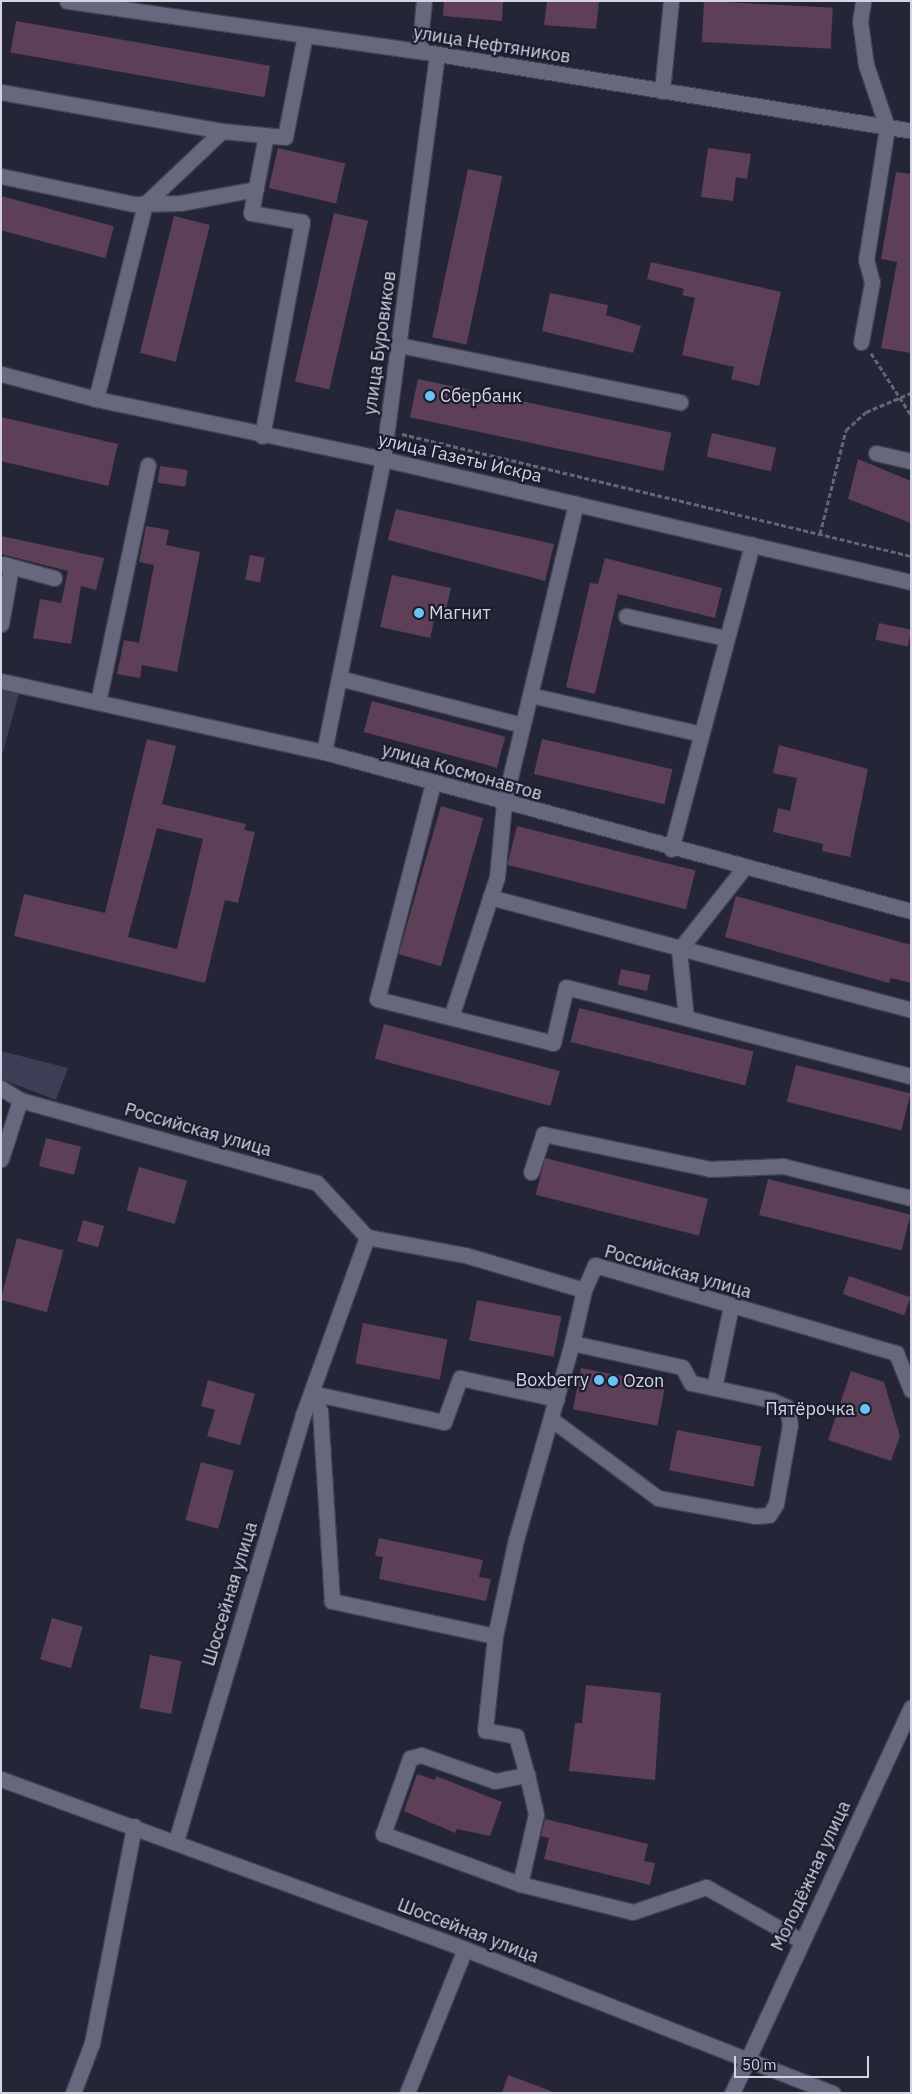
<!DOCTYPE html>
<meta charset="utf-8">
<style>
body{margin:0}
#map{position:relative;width:912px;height:2094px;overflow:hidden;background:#252538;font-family:"IBM Plex Sans",sans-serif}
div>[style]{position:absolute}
.green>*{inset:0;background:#3d3e56}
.building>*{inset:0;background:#5d3f58;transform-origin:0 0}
.path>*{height:3px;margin-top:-1.5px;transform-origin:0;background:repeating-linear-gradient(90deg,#656575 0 5px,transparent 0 7.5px)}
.roads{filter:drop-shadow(1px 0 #414251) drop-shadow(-1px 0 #414251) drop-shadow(0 1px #414251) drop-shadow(0 -1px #414251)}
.minor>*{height:15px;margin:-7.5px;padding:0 7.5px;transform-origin:7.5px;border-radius:7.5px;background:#67687e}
.dots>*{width:14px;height:14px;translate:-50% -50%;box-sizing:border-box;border:2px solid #1b1c2e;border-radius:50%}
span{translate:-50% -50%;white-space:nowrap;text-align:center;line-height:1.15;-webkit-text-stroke:4.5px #1b1c2e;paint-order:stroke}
.street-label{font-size:18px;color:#d4d5e1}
.poi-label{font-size:18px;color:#d4d5e1}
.left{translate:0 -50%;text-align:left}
.right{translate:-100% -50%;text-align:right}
.frame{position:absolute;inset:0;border:2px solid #d4d5e1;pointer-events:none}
.scale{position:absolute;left:734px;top:2056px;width:135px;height:22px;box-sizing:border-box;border:2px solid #d4d5e1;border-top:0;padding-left:6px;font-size:15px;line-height:18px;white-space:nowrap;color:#d4d5e1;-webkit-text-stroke:4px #1b1c2e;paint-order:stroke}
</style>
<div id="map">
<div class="green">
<i style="clip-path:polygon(1px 689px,19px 693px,1px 759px)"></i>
<i style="clip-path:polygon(1px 1051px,68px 1068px,56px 1100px,1px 1079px)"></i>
</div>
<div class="building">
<i style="clip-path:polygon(444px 1px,503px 1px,502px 21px,443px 16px)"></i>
<i style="clip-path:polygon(547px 1px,599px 1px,596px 29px,544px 25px)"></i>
<i style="left:704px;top:1px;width:129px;height:41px;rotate:3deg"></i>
<i style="left:16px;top:21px;width:258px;height:32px;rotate:10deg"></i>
<i style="left:278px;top:148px;width:69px;height:41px;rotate:13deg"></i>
<i style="clip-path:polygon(708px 148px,751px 154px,747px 179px,736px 177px,733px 201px,701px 197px)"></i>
<i style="left:468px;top:169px;width:35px;height:172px;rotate:12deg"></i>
<i style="clip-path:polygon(896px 172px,911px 174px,911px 353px,881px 348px,897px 262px,881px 259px)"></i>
<i style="left:1px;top:196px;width:117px;height:33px;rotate:15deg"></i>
<i style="left:334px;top:213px;width:35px;height:173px;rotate:13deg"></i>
<i style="left:174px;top:216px;width:37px;height:141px;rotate:14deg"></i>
<i style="clip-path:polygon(651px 262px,781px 292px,759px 386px,731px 379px,734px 367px,682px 355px,695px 298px,682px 295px,684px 289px,647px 279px)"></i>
<i style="clip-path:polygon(550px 293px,608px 305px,606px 315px,641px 326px,633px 353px,542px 331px)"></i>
<i style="left:418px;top:379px;width:259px;height:39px;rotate:12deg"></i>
<i style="left:1px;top:417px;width:120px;height:43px;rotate:13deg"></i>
<i style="left:712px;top:433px;width:66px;height:24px;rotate:13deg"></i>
<i style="clip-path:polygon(858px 459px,911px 481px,911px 523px,848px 499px)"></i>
<i style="left:160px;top:466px;width:28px;height:17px;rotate:8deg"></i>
<i style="clip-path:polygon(396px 509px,554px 544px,545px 581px,388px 540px)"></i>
<i style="clip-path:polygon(146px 526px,169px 530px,166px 545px,200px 552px,177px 672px,142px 665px,140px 678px,117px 674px,124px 640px,139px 643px,154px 565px,139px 562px)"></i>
<i style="clip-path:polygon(1px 536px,104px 558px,96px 590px,81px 586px,71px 644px,33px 638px,40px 599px,61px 603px,68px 571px,1px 554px)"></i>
<i style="left:250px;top:555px;width:15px;height:25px;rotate:11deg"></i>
<i style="clip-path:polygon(605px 558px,722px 588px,715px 618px,618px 594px,595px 694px,566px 687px,590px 583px,598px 584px)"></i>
<i style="clip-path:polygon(392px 575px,451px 588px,446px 610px,437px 608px,430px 638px,380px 627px)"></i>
<i style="left:879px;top:623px;width:33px;height:17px;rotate:12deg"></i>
<i style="left:372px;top:701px;width:138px;height:32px;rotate:15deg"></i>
<i style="clip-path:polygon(evenodd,147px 739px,176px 746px,162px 804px,246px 824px,244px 830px,255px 832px,238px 903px,225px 900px,205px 983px,14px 936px,24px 894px,105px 913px,147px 739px,157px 828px,203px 839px,177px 949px,128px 937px,157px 828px)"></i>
<i style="left:542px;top:739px;width:134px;height:36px;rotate:13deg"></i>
<i style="clip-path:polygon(779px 745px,868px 769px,850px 857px,822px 851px,823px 844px,773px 832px,778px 808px,790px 811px,797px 778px,773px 773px)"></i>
<i style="left:441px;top:806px;width:44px;height:154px;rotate:16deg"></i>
<i style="left:517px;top:826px;width:184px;height:40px;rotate:14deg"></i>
<i style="clip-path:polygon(736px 896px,911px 945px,911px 983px,891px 978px,889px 983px,725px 937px)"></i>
<i style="left:621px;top:969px;width:30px;height:16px;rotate:12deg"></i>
<i style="left:579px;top:1008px;width:180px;height:35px;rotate:14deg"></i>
<i style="left:384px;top:1024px;width:182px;height:36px;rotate:15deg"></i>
<i style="left:796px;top:1065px;width:118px;height:38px;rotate:14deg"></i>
<i style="left:46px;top:1138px;width:36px;height:29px;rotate:14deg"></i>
<i style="left:545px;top:1158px;width:168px;height:38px;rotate:14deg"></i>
<i style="left:139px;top:1167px;width:50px;height:45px;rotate:16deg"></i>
<i style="left:768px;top:1179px;width:147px;height:37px;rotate:14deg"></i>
<i style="left:83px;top:1220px;width:22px;height:22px;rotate:16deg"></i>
<i style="left:17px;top:1238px;width:48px;height:64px;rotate:15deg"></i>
<i style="left:849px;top:1276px;width:65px;height:19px;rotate:19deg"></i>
<i style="left:477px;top:1300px;width:86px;height:41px;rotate:11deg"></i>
<i style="left:363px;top:1323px;width:86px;height:41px;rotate:11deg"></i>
<i style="left:581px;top:1368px;width:86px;height:42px;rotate:11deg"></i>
<i style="clip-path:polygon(851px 1371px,884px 1382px,900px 1436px,891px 1461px,828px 1440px)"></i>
<i style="clip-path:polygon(208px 1380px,255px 1394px,240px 1445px,207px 1436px,215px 1410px,201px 1406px)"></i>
<i style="left:677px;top:1430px;width:86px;height:41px;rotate:11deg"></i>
<i style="left:201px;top:1462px;width:34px;height:60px;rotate:15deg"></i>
<i style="clip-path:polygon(379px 1538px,483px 1560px,479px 1577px,491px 1579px,486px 1601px,379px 1579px,383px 1557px,375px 1556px)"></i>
<i style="left:52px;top:1618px;width:32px;height:43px;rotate:16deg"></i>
<i style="left:150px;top:1655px;width:32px;height:54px;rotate:11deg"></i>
<i style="clip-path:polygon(586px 1685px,661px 1693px,655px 1780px,569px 1771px,575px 1723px,582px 1723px)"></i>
<i style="clip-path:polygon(417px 1774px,435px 1780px,436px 1776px,502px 1802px,490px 1836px,457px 1829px,455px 1833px,404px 1811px)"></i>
<i style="clip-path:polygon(545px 1819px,648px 1844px,644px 1861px,655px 1863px,650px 1885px,544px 1859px,549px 1838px,541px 1836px)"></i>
<i style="clip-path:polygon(508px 2075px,551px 2091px,550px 2093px,502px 2093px)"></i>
</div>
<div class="path">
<i style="left:871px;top:353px;width:74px;rotate:57.2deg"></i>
<i style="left:402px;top:434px;width:523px;rotate:13.48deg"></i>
<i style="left:820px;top:534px;width:107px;rotate:-76deg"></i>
<i style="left:846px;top:430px;width:27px;rotate:-42deg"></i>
<i style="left:866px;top:412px;width:49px;rotate:-22.9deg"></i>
</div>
<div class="roads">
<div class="minor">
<i style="left:67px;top:1px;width:356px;rotate:8.1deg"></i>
<i style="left:419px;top:51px;width:498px;rotate:9.2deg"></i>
<i style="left:419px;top:51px;width:50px;rotate:-84.3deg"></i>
<i style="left:662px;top:91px;width:90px;rotate:-84.3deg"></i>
<i style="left:1px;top:92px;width:224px;rotate:10deg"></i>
<i style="left:222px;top:131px;width:63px;rotate:5.4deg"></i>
<i style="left:285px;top:137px;width:104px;rotate:-78.9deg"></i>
<i style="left:1px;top:176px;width:136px;rotate:11.9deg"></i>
<i style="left:134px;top:204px;width:46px;rotate:-1.2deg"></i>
<i style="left:180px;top:203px;width:77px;rotate:-10.4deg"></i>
<i style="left:861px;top:342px;width:61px;rotate:-79.6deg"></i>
<i style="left:872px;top:282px;width:23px;rotate:-105deg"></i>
<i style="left:866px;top:260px;width:135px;rotate:-81deg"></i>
<i style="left:887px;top:127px;width:65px;rotate:-108.7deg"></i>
<i style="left:866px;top:65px;width:44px;rotate:-97.8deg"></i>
<i style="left:860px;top:21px;width:20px;rotate:-81deg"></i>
<i style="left:399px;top:345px;width:287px;rotate:11.5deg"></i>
<i style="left:1px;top:374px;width:98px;rotate:14.7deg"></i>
<i style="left:96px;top:399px;width:293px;rotate:11.8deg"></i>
<i style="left:383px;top:459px;width:542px;rotate:13.11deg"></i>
<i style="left:96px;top:399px;width:201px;rotate:-75.9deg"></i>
<i style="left:145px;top:204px;width:106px;rotate:-43.5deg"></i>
<i style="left:262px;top:436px;width:218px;rotate:-79.4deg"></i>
<i style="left:302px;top:222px;width:52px;rotate:-170deg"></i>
<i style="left:251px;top:213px;width:79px;rotate:-79.1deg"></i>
<i style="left:876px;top:453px;width:36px;rotate:13deg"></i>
<i style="left:3px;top:564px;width:53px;rotate:15.4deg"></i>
<i style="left:626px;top:616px;width:101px;rotate:12.5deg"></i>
<i style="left:1px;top:624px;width:58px;rotate:-80deg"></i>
<i style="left:339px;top:678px;width:189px;rotate:14.4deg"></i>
<i style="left:1px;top:681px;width:331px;rotate:12.4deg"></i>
<i style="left:324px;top:752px;width:608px;rotate:15.16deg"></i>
<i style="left:530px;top:695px;width:175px;rotate:12.8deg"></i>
<i style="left:98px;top:702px;width:242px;rotate:-78.1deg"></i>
<i style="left:324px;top:752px;width:299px;rotate:-78.6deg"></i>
<i style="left:383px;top:459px;width:408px;rotate:-82.4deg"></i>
<i style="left:433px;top:783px;width:223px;rotate:104.5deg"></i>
<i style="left:377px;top:999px;width:181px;rotate:14deg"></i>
<i style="left:553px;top:1043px;width:57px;rotate:-76.9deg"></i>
<i style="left:566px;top:987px;width:356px;rotate:14.5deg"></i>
<i style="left:671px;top:849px;width:315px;rotate:-75.1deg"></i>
<i style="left:490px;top:897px;width:436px;rotate:15deg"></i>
<i style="left:451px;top:1017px;width:147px;rotate:-71.8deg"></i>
<i style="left:497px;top:877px;width:74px;rotate:-84.6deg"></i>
<i style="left:504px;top:803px;width:308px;rotate:-76.5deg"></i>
<i style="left:686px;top:1018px;width:68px;rotate:-95.9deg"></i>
<i style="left:679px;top:950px;width:105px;rotate:-51.6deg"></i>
<i style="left:1px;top:1088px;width:22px;rotate:32deg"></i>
<i style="left:20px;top:1100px;width:308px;rotate:15.6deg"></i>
<i style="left:317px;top:1183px;width:74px;rotate:47.2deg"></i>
<i style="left:1px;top:1159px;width:62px;rotate:-72.1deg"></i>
<i style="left:531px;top:1172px;width:40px;rotate:-72deg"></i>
<i style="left:543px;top:1134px;width:171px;rotate:11.8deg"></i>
<i style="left:710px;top:1169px;width:73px;rotate:-2.4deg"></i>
<i style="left:783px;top:1166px;width:132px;rotate:14deg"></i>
<i style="left:572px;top:1343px;width:204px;rotate:105.9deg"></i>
<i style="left:516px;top:1539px;width:99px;rotate:102.2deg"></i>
<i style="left:495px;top:1636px;width:95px;rotate:96.1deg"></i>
<i style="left:485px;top:1730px;width:32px;rotate:11deg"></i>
<i style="left:516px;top:1736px;width:41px;rotate:74.2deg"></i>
<i style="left:527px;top:1775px;width:40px;rotate:77deg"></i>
<i style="left:536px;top:1814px;width:72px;rotate:102.9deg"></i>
<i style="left:520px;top:1884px;width:116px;rotate:13.9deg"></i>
<i style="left:633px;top:1912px;width:77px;rotate:-18.9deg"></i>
<i style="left:706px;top:1887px;width:110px;rotate:29.4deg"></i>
<i style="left:714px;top:1388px;width:84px;rotate:-78.3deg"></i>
<i style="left:551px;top:1419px;width:133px;rotate:36.4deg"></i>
<i style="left:658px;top:1498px;width:100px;rotate:10.4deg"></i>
<i style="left:756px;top:1516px;width:13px;rotate:-4deg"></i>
<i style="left:769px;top:1515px;width:13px;rotate:-58deg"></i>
<i style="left:776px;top:1504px;width:80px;rotate:-80deg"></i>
<i style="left:790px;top:1425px;width:18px;rotate:-99deg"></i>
<i style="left:787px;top:1407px;width:17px;rotate:-156deg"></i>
<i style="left:771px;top:1400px;width:82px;rotate:-168deg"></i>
<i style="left:691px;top:1383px;width:18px;rotate:-119deg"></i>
<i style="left:682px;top:1367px;width:113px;rotate:-167.7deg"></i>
<i style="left:572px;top:1343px;width:54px;rotate:-77.2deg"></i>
<i style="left:584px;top:1290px;width:27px;rotate:-66deg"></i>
<i style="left:595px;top:1265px;width:314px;rotate:16.3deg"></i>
<i style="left:896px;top:1353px;width:40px;rotate:68deg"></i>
<i style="left:495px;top:1636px;width:167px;rotate:-167.9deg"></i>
<i style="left:332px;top:1601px;width:190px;rotate:-93.6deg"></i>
<i style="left:320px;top:1411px;width:20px;rotate:-114deg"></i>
<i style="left:312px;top:1393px;width:135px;rotate:12.4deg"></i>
<i style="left:444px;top:1422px;width:47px;rotate:-70deg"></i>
<i style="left:460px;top:1378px;width:99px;rotate:12.2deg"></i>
<i style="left:1px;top:1779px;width:494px;rotate:20.1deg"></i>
<i style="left:465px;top:1949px;width:395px;rotate:21.4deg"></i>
<i style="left:176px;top:1841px;width:445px;rotate:-73.4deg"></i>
<i style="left:303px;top:1415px;width:189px;rotate:-70.2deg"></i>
<i style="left:367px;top:1237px;width:100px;rotate:10.4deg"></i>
<i style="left:465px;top:1255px;width:124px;rotate:16.4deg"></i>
<i style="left:520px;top:1884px;width:146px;rotate:-159.9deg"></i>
<i style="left:383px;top:1834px;width:81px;rotate:-70.4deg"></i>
<i style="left:410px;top:1758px;width:11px;rotate:-15deg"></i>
<i style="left:421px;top:1755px;width:78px;rotate:19.4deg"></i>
<i style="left:495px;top:1781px;width:33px;rotate:-11deg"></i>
<i style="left:73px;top:2093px;width:53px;rotate:-69.2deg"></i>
<i style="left:92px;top:2043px;width:221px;rotate:-79deg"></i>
<i style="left:407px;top:2093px;width:155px;rotate:-68.1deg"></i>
<i style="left:732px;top:2093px;width:425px;rotate:-65.1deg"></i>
</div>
</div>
<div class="dots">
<i style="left:430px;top:396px;background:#6bc3f2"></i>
<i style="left:419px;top:613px;background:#6bc3f2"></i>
<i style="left:599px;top:1380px;background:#6bc3f2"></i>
<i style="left:613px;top:1381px;background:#6bc3f2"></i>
<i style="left:865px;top:1409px;background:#6bc3f2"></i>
</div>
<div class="street-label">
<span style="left:492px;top:45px;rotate:9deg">улица Нефтяников</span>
<span style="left:380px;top:343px;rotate:-82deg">улица Буровиков</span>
<span style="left:460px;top:458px;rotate:13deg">улица Газеты Искра</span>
<span style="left:462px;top:772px;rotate:16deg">улица Космонавтов</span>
<span style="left:198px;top:1130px;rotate:16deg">Российская улица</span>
<span style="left:678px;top:1272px;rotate:16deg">Российская улица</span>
<span style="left:230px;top:1594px;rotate:-73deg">Шоссейная улица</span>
<span style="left:811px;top:1876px;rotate:-65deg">Молодёжная улица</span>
<span style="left:468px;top:1931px;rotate:21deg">Шоссейная улица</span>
</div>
<div class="poi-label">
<span class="left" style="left:440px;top:396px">Сбербанк</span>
<span class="left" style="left:429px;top:613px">Магнит</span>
<span class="right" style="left:589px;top:1380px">Boxberry</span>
<span class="left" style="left:623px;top:1381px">Ozon</span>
<span class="right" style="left:855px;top:1409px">Пятёрочка</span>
</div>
<div class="frame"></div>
<div class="scale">50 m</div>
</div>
